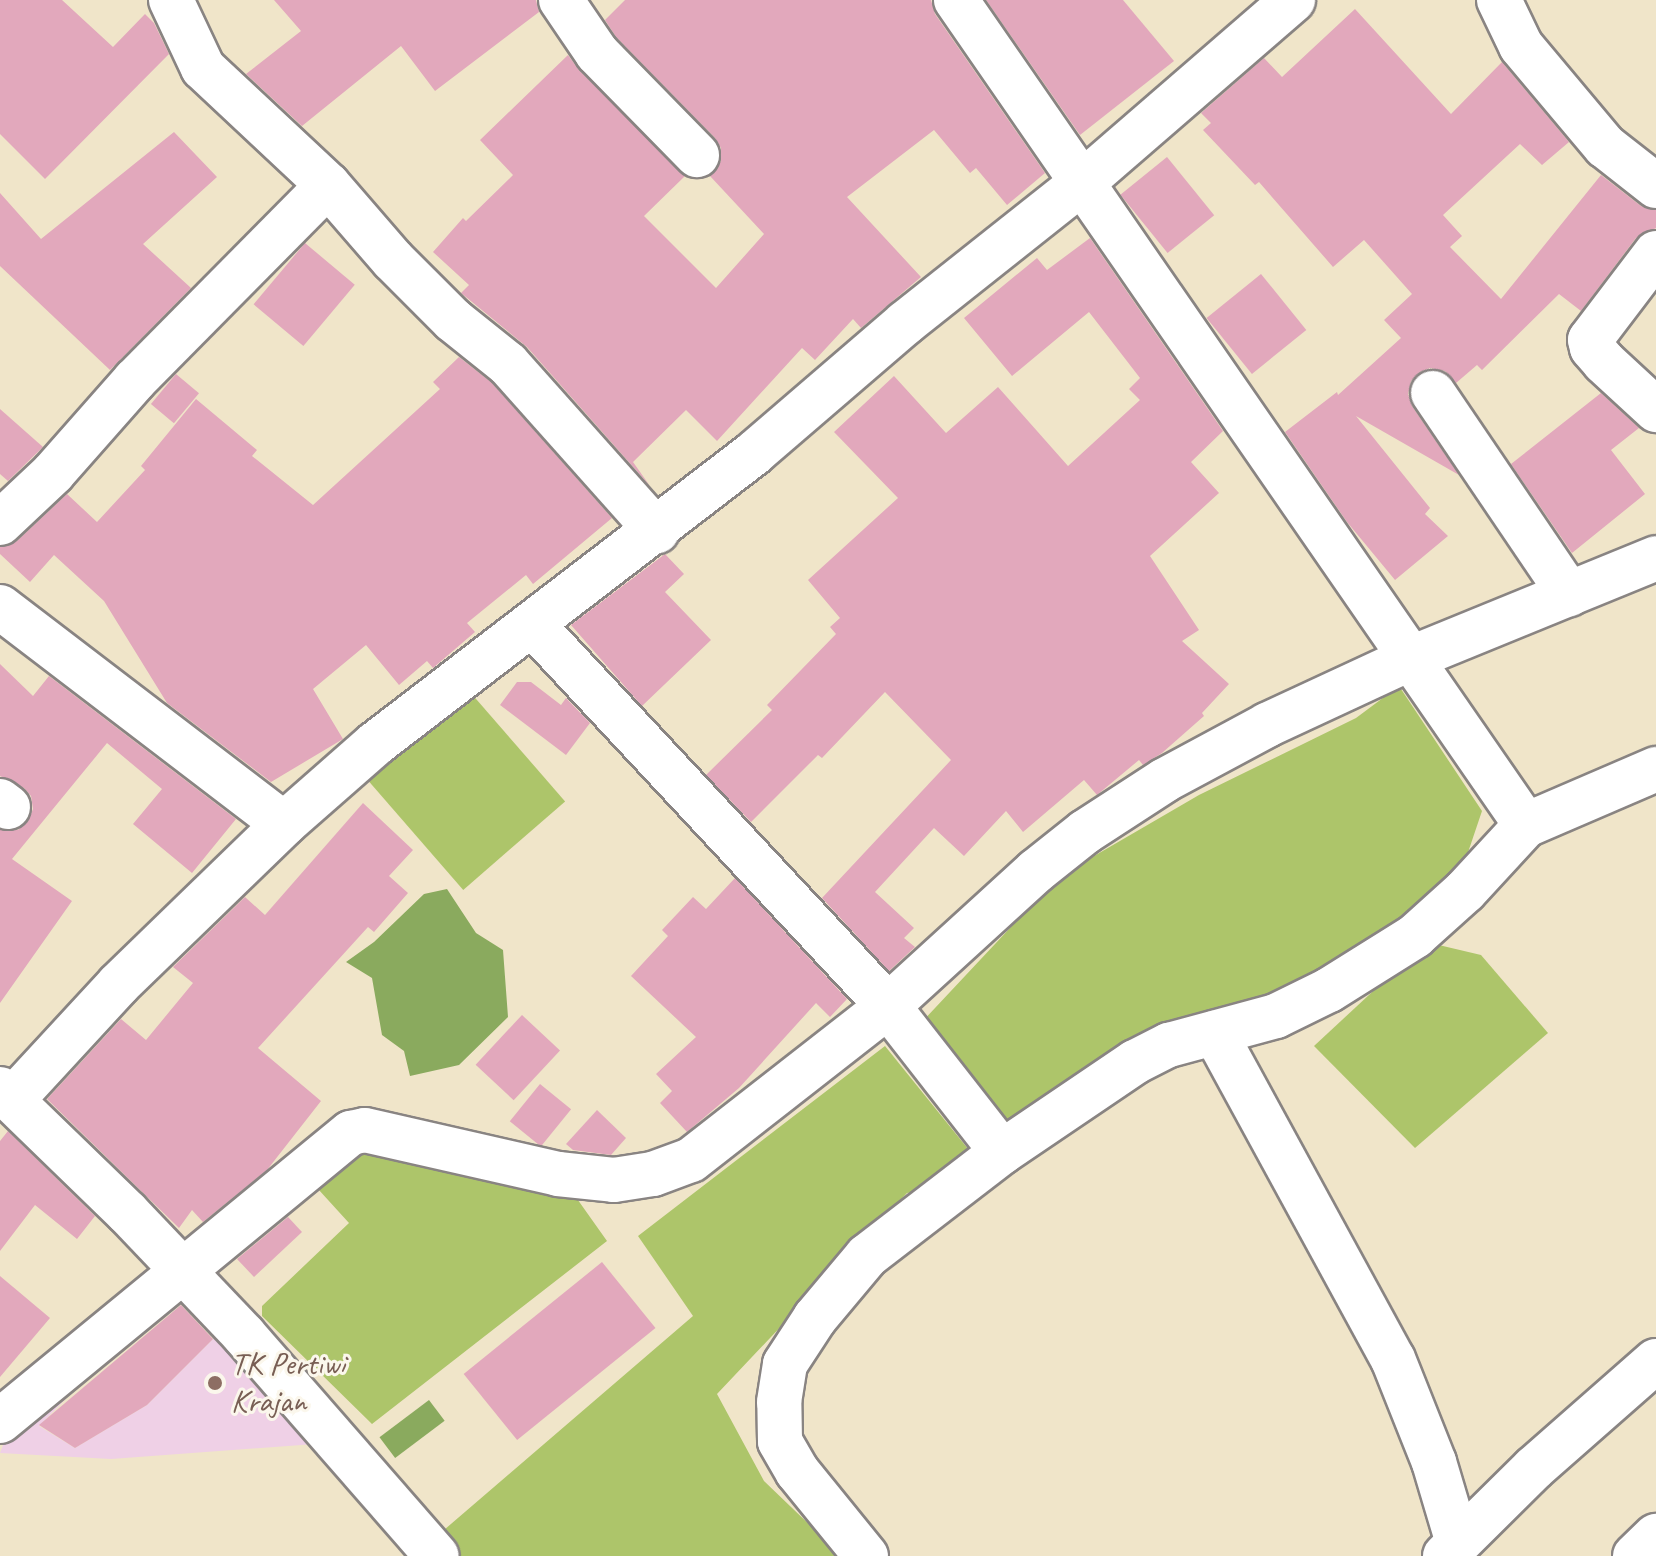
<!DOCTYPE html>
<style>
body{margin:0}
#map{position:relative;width:1656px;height:1556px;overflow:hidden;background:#f0e5c9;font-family:Caveat,sans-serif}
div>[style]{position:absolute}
.built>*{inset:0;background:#efd0e6}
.green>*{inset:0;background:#adc56a;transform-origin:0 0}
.forest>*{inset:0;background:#8aaa5e;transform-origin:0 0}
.building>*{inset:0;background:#e2a8bc;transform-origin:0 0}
.roads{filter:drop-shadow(2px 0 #898482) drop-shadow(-2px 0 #898482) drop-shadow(0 2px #898482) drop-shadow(0 -2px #898482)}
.minor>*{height:44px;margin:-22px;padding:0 22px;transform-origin:22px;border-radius:22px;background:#fff}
.dots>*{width:22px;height:22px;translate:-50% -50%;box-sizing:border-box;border:4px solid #fbf7ec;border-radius:50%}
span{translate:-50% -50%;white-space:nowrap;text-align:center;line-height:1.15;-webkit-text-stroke:6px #fbf7ec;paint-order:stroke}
.education-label{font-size:32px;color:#785e54}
.left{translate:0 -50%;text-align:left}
</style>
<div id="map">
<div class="built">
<i style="clip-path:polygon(evenodd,173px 1284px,315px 1444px,111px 1459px,0 1453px,5px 1440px,173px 1284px,172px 1291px,216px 1336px,147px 1405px,75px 1448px,39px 1426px,172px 1291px)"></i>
</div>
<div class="green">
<i style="clip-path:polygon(1399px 686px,1482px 811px,1458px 882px,1351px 959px,1019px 1136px,920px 1024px,1058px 877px,1199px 795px,1356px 718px)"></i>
<i style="left:470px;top:692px;width:145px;height:135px;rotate:49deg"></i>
<i style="clip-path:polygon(1426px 942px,1481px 955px,1548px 1033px,1415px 1148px,1314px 1046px)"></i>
<i style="clip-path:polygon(885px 1046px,985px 1170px,958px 1187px,907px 1193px,717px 1394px,764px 1481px,842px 1556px,457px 1556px,437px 1536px,693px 1316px,638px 1236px)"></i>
<i style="clip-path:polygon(361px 1140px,568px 1186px,607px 1241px,372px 1424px,262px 1316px,262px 1306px,349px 1223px,308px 1178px)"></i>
</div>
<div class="forest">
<i style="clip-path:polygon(447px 889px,476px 933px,503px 950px,508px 1017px,459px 1065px,410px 1076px,404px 1051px,382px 1035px,372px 978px,346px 962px,374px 942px,424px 894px)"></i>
<i style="left:429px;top:1400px;width:26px;height:62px;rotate:53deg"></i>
</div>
<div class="building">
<i style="clip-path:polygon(0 0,62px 0,113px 47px,145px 14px,154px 23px,169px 54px,45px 179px,0 134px)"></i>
<i style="clip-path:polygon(274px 0,536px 0,539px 12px,435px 91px,401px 46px,302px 126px,246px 74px,301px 31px)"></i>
<i style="clip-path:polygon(625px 0,931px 0,935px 14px,1045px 173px,1007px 205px,976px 168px,970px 173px,934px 130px,847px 197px,921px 277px,861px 328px,853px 319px,815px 360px,802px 348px,717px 441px,686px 410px,633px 462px,650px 486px,527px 347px,461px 293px,469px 285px,433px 252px,463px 218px,466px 221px,513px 175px,480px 140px,568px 55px,579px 70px,685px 176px,644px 216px,716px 288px,764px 234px,710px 176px,721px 161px,721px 148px,715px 138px,616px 37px,605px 20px)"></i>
<i style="clip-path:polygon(986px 0,1123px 0,1174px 61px,1080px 135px)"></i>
<i style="clip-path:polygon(1355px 9px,1451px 114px,1502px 62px,1569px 142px,1542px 165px,1520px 144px,1443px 215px,1462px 236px,1450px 247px,1501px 299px,1601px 175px,1641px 206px,1656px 210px,1656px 228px,1636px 238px,1581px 311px,1559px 294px,1482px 370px,1477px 365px,1456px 383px,1445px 371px,1430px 368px,1420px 372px,1411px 381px,1408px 394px,1412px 406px,1459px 475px,1356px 416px,1430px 508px,1425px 514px,1448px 536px,1395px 580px,1347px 522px,1285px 432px,1337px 392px,1338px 395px,1401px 338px,1384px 320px,1412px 294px,1364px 240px,1333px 267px,1259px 182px,1255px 185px,1203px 130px,1211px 123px,1201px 113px,1264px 58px,1282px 77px)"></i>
<i style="clip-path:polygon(174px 132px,217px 177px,143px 244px,191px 288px,110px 370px,0 266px,0 193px,41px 239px)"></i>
<i style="left:1167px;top:157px;width:75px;height:60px;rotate:51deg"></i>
<i style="clip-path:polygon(1090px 238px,1223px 431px,1191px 462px,1219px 493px,1150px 556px,1199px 630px,1182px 641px,1229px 684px,1202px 713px,1204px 716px,1162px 753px,1143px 765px,1139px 760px,1097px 795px,1084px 780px,1023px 832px,1006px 811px,964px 856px,934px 828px,875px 892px,914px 928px,904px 938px,915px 947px,889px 971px,822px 898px,951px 760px,885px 692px,822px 758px,818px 755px,751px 822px,706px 775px,772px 710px,767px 705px,836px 634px,830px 627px,840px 618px,808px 580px,898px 498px,834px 432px,894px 376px,946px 433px,998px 387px,1068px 466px,1140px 400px,1129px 389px,1140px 378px,1089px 312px,1012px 376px,964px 318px,1037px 258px,1047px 270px)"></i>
<i style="left:305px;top:243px;width:65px;height:80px;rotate:40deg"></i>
<i style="left:1261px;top:274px;width:72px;height:70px;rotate:51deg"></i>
<i style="clip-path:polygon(459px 357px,491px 382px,612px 518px,533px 584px,526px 575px,467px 623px,475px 632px,433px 668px,427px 661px,399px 685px,366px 645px,313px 689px,343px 739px,271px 782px,167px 703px,104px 601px,54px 555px,30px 582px,0 554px,0 547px,17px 541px,67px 494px,97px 522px,145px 470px,141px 466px,196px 399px,257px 450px,252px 456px,313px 505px,440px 389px,433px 382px)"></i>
<i style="left:176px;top:374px;width:30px;height:39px;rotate:40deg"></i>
<i style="clip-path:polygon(1601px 393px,1639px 428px,1611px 450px,1645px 494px,1572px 553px,1511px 464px)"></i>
<i style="clip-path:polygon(0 409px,43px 447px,8px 481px,0 474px)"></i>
<i style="clip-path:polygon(665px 554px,684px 574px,665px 592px,711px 640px,642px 706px,571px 625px)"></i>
<i style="clip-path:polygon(0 664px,33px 696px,49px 676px,236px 819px,192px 873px,133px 824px,162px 789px,107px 743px,12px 859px,72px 901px,0 1003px,0 830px,18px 830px,28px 821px,33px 809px,31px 796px,24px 788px,0 776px)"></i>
<i style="clip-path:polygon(517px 682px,531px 682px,561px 705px,566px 698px,590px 723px,566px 755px,500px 705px)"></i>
<i style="clip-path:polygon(363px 803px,413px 850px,389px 876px,408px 893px,374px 932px,368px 927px,258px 1048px,321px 1101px,267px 1170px,203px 1222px,192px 1210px,179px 1228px,47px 1099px,121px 1019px,146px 1040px,193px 983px,173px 967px,245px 897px,265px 915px)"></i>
<i style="clip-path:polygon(735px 878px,847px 999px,830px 1017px,816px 1003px,739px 1088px,687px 1132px,660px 1103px,672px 1091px,656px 1074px,696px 1037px,631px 976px,668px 936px,662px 930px,693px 897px,706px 909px)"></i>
<i style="left:522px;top:1015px;width:52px;height:68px;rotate:43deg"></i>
<i style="left:540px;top:1084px;width:40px;height:48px;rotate:39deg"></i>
<i style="clip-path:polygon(597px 1110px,626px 1138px,611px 1155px,573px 1150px,566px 1144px)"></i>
<i style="clip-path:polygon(8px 1131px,95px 1216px,77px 1239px,35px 1205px,0 1251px,0 1141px)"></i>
<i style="clip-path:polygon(288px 1217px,302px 1232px,254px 1277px,237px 1259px)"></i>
<i style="left:602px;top:1262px;width:85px;height:178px;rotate:51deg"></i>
<i style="clip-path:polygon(0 1276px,50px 1318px,0 1377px)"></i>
<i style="clip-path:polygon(181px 1305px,213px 1339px,147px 1405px,75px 1448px,39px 1425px)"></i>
</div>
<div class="roads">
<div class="minor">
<i style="left:171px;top:0;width:75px;rotate:64.8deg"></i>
<i style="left:203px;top:68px;width:171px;rotate:43.1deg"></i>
<i style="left:328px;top:185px;width:99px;rotate:49.1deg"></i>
<i style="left:393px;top:260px;width:85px;rotate:45deg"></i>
<i style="left:453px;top:320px;width:70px;rotate:38.7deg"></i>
<i style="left:508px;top:364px;width:224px;rotate:48.3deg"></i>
<i style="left:561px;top:0;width:64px;rotate:55.8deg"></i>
<i style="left:597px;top:53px;width:143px;rotate:45.6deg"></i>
<i style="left:956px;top:0;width:1003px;rotate:55.36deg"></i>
<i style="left:1499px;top:0;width:51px;rotate:64.4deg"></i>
<i style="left:1521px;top:46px;width:131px;rotate:50deg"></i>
<i style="left:1605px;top:146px;width:65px;rotate:38.1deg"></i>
<i style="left:1656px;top:253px;width:109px;rotate:127.2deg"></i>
<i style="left:1590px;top:340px;width:8px;rotate:76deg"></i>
<i style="left:1592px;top:348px;width:18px;rotate:49deg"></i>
<i style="left:1604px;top:362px;width:71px;rotate:42.7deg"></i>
<i style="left:1433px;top:393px;width:243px;rotate:55.9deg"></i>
<i style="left:0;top:523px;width:73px;rotate:-43.3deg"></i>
<i style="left:53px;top:473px;width:124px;rotate:-48.6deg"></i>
<i style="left:135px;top:380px;width:274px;rotate:-45.3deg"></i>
<i style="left:0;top:607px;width:357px;rotate:37.4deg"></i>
<i style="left:532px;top:624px;width:522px;rotate:47.02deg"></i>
<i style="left:888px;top:1006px;width:185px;rotate:52deg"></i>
<i style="left:0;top:801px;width:10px;rotate:37deg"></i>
<i style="left:1215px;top:1033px;width:371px;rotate:61.4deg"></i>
<i style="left:1393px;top:1359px;width:111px;rotate:68.3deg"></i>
<i style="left:1434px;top:1462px;width:84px;rotate:73.5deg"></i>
<i style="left:0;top:1089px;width:178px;rotate:44.1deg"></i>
<i style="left:128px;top:1213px;width:168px;rotate:46.4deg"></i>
<i style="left:244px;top:1335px;width:293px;rotate:48.9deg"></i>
<i style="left:12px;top:1100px;width:158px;rotate:-47.3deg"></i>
<i style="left:119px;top:984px;width:230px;rotate:-44.1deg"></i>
<i style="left:284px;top:824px;width:121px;rotate:-41.3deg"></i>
<i style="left:375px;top:744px;width:478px;rotate:-37.5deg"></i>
<i style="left:754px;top:453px;width:199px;rotate:-40.7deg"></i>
<i style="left:905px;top:323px;width:227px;rotate:-38.4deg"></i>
<i style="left:1083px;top:182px;width:278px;rotate:-40.9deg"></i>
<i style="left:0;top:1421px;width:454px;rotate:-39.4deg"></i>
<i style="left:351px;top:1133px;width:14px;rotate:-12deg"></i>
<i style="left:365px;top:1130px;width:198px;rotate:12.8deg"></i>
<i style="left:558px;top:1174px;width:56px;rotate:6.1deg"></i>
<i style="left:614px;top:1180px;width:39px;rotate:-9deg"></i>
<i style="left:653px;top:1174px;width:40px;rotate:-20.2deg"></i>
<i style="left:691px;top:1160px;width:250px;rotate:-38deg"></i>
<i style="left:888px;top:1006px;width:200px;rotate:-42.4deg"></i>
<i style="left:1036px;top:871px;width:63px;rotate:-38.5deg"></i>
<i style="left:1085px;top:832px;width:95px;rotate:-33deg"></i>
<i style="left:1165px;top:780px;width:116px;rotate:-28.3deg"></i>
<i style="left:1267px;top:725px;width:157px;rotate:-24.9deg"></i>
<i style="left:1409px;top:659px;width:267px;rotate:-22.2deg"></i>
<i style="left:866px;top:1556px;width:109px;rotate:-129.1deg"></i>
<i style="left:797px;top:1471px;width:34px;rotate:-120deg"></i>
<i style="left:780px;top:1441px;width:39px;rotate:-91deg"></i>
<i style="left:779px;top:1402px;width:38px;rotate:-81deg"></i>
<i style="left:785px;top:1364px;width:55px;rotate:-56.9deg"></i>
<i style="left:815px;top:1318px;width:81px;rotate:-50deg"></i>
<i style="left:867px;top:1256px;width:170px;rotate:-37.6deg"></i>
<i style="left:1002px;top:1152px;width:161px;rotate:-34.1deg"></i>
<i style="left:1135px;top:1062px;width:38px;rotate:-27deg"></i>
<i style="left:1169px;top:1045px;width:111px;rotate:-15.2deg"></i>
<i style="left:1276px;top:1016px;width:59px;rotate:-26.1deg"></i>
<i style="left:1329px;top:990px;width:102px;rotate:-32.1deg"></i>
<i style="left:1415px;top:936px;width:67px;rotate:-42deg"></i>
<i style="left:1465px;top:891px;width:90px;rotate:-47.3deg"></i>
<i style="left:1526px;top:825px;width:142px;rotate:-23.3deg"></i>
<i style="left:1445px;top:1556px;width:125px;rotate:-44.7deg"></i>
<i style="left:1534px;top:1468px;width:162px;rotate:-41.3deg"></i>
<i style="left:1635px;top:1556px;width:29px;rotate:-44deg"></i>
</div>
</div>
<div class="dots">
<i style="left:215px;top:1383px;background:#8d6e63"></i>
</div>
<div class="education-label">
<span class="left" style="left:231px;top:1383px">TK Pertiwi<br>Krajan</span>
</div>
</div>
